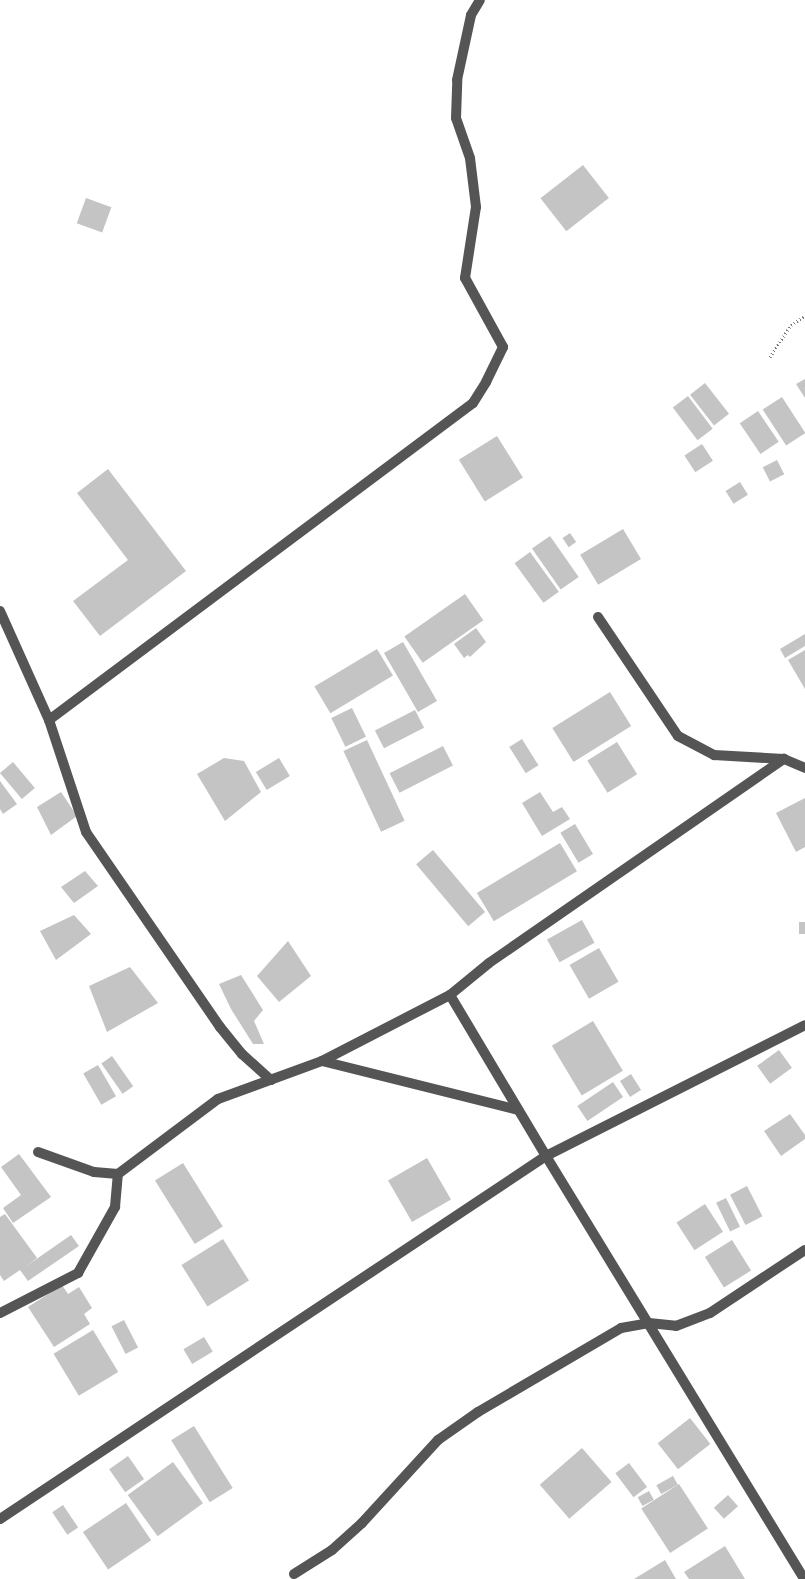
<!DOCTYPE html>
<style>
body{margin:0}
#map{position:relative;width:805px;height:1579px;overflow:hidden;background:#fff;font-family:"IBM Plex Sans",sans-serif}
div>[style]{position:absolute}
.building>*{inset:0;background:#c4c4c4;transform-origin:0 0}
.path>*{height:3px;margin-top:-1.5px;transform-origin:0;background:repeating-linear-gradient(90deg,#777 0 1px,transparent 0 3.5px)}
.street>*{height:10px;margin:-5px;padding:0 5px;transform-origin:5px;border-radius:5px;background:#555}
span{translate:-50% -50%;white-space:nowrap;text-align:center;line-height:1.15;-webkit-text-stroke:4px #fff;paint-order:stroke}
</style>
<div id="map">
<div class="building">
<i style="left:583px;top:165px;width:42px;height:54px;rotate:52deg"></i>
<i style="left:86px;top:198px;width:27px;height:27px;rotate:20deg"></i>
<i style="clip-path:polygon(805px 379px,805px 398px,796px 384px)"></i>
<i style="left:705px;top:383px;width:39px;height:19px;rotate:52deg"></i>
<i style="left:688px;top:396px;width:41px;height:19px;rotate:53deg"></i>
<i style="left:782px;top:397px;width:43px;height:23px;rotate:57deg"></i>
<i style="left:758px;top:411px;width:37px;height:22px;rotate:56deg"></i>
<i style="left:497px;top:436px;width:49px;height:45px;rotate:58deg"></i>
<i style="left:702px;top:444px;width:20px;height:21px;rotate:57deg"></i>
<i style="left:777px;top:460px;width:16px;height:16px;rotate:63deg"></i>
<i style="clip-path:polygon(108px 469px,186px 571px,100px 636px,73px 601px,128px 560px,77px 493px)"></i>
<i style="left:740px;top:482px;width:15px;height:17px;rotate:58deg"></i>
<i style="left:623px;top:529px;width:35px;height:50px;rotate:59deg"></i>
<i style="left:570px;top:533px;width:11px;height:9px;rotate:56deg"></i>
<i style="left:550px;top:536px;width:50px;height:22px;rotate:55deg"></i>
<i style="left:530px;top:552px;width:49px;height:19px;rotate:54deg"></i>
<i style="left:465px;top:594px;width:32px;height:74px;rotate:55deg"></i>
<i style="clip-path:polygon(476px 628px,486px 642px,470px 657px,468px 655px,464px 658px,454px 644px)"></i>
<i style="clip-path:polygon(805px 634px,805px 646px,785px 658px,780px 649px)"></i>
<i style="left:403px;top:642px;width:68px;height:22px;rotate:60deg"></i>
<i style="left:377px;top:649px;width:31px;height:73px;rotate:59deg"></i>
<i style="clip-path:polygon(805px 650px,805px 689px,788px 660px)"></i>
<i style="left:610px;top:692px;width:40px;height:68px;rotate:58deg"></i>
<i style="left:352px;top:708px;width:32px;height:23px;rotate:64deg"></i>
<i style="left:415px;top:710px;width:20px;height:45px;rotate:63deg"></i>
<i style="left:522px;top:739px;width:31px;height:15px;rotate:58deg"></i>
<i style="left:367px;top:740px;width:89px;height:26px;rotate:65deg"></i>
<i style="left:617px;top:742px;width:38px;height:35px;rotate:58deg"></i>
<i style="left:443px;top:746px;width:22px;height:60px;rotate:63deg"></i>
<i style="clip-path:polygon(224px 758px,244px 761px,261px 792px,225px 821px,197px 774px)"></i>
<i style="left:279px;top:758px;width:21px;height:27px;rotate:59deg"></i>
<i style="left:13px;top:762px;width:34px;height:17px;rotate:50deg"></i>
<i style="clip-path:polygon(0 781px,17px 804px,3px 814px,0 809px)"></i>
<i style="clip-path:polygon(61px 792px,77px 816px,51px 835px,37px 807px)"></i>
<i style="clip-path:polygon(540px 792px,553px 812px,562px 807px,570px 819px,542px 836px,522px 803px)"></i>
<i style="clip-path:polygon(805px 798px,805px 847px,796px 852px,776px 813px)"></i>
<i style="left:575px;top:824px;width:35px;height:17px;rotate:59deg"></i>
<i style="left:560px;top:843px;width:33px;height:97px;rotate:59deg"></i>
<i style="left:433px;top:850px;width:81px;height:22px;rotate:50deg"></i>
<i style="clip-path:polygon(85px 871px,98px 886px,74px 903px,61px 887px)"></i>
<i style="clip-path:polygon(74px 915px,91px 934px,56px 960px,40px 931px)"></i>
<i style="left:582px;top:920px;width:26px;height:40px;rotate:61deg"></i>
<i style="left:799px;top:922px;width:6px;height:12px"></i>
<i style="clip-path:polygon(288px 941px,311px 976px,279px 1002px,257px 976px)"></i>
<i style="left:599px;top:948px;width:39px;height:34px;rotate:60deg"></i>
<i style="clip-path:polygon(130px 967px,158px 1003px,107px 1032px,89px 986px)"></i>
<i style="clip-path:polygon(241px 975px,263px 1010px,254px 1021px,264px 1044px,253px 1044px,231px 1009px,219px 984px)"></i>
<i style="left:593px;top:1021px;width:58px;height:48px;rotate:59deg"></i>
<i style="left:779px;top:1050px;width:22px;height:27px;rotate:54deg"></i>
<i style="left:112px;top:1056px;width:37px;height:13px;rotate:55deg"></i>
<i style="left:98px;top:1065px;width:36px;height:17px;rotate:60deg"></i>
<i style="left:631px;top:1074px;width:19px;height:13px;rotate:58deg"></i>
<i style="left:613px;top:1082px;width:18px;height:43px;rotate:56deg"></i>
<i style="clip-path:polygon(790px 1114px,805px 1135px,805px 1139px,781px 1156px,764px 1131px)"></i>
<i style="clip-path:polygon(19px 1154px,51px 1197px,13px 1223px,3px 1208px,21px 1195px,1px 1167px)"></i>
<i style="left:427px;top:1158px;width:48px;height:45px;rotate:60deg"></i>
<i style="left:183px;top:1163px;width:75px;height:33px;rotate:58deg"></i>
<i style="left:747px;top:1186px;width:34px;height:19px;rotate:63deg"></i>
<i style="left:726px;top:1198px;width:32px;height:11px;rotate:64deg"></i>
<i style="left:705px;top:1204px;width:33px;height:34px;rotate:57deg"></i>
<i style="clip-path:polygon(5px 1214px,37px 1258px,25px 1267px,71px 1235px,79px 1246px,28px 1281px,20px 1270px,4px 1281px,0 1275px,0 1217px)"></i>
<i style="left:223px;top:1239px;width:49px;height:49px;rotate:58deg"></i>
<i style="left:732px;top:1240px;width:36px;height:32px;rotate:58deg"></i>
<i style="clip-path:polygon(62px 1285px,68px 1294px,79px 1287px,92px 1308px,84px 1314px,90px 1324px,54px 1347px,28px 1307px)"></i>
<i style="left:124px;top:1320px;width:31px;height:14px;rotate:63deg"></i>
<i style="left:93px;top:1330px;width:49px;height:46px;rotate:59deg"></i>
<i style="left:204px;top:1337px;width:17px;height:24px;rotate:59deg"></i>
<i style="left:690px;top:1418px;width:33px;height:41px;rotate:52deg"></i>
<i style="left:194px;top:1426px;width:73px;height:27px;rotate:58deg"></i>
<i style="left:582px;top:1448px;width:45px;height:56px;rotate:49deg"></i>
<i style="left:128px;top:1456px;width:28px;height:23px;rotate:55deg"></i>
<i style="left:173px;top:1462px;width:51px;height:56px;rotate:54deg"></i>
<i style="left:629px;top:1463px;width:30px;height:17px;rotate:53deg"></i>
<i style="left:673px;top:1476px;width:10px;height:19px;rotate:61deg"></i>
<i style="left:679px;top:1484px;width:53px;height:45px;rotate:57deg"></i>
<i style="left:649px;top:1491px;width:10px;height:13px;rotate:61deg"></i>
<i style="left:728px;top:1495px;width:15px;height:19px;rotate:48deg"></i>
<i style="left:126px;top:1503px;width:45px;height:52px;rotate:56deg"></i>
<i style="left:63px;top:1505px;width:27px;height:13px;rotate:56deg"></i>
<i style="clip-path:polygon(725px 1546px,745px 1579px,689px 1579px,684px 1572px)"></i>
<i style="clip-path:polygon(665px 1560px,676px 1579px,634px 1579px)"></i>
</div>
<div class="path">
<i style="left:770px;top:357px;width:38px;rotate:-57deg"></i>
<i style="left:791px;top:325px;width:17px;rotate:-33deg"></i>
</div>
<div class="street">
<i style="left:0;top:611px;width:120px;rotate:65.8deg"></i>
<i style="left:49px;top:720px;width:118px;rotate:71.7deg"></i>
<i style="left:86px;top:832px;width:237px;rotate:55.5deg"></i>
<i style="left:220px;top:1027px;width:35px;rotate:51deg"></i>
<i style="left:242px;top:1054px;width:39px;rotate:42deg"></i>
<i style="left:598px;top:617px;width:143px;rotate:56.1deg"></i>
<i style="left:678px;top:736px;width:41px;rotate:27.8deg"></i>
<i style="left:714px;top:755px;width:70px;rotate:3.3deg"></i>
<i style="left:784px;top:759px;width:23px;rotate:23deg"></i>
<i style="left:49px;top:720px;width:529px;rotate:-36.78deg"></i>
<i style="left:473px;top:403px;width:25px;rotate:-58deg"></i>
<i style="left:486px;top:382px;width:39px;rotate:-64deg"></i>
<i style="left:503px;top:347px;width:79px;rotate:-118.8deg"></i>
<i style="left:465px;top:278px;width:72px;rotate:-81.2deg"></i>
<i style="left:476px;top:207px;width:49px;rotate:-97deg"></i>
<i style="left:470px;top:158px;width:42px;rotate:-109.3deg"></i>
<i style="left:456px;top:118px;width:38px;rotate:-88deg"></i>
<i style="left:457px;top:80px;width:66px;rotate:-77.8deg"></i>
<i style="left:471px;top:15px;width:17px;rotate:-59deg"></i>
<i style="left:450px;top:995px;width:187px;rotate:59.2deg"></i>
<i style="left:546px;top:1156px;width:495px;rotate:58.6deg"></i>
<i style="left:322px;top:1061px;width:202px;rotate:14deg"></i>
<i style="left:38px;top:1152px;width:59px;rotate:19.7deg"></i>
<i style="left:94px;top:1172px;width:24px;rotate:5deg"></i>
<i style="left:118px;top:1174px;width:125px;rotate:-36.9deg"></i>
<i style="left:218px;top:1099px;width:111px;rotate:-20.1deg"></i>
<i style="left:322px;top:1061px;width:144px;rotate:-27.3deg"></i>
<i style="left:450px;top:995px;width:50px;rotate:-39.4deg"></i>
<i style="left:489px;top:963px;width:359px;rotate:-34.7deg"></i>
<i style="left:0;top:1313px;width:88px;rotate:-27.1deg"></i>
<i style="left:78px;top:1273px;width:76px;rotate:-60.7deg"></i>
<i style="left:115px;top:1207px;width:33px;rotate:-85deg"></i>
<i style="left:0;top:1519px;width:656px;rotate:-33.62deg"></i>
<i style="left:546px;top:1156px;width:290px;rotate:-26.8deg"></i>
<i style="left:294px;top:1574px;width:45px;rotate:-32.3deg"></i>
<i style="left:332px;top:1550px;width:40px;rotate:-42deg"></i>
<i style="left:362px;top:1523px;width:113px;rotate:-47.5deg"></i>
<i style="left:438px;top:1440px;width:49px;rotate:-35deg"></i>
<i style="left:478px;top:1412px;width:166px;rotate:-30.4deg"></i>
<i style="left:621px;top:1328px;width:28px;rotate:-10deg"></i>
<i style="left:649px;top:1323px;width:27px;rotate:6deg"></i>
<i style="left:676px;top:1326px;width:36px;rotate:-21deg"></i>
<i style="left:710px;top:1313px;width:114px;rotate:-33.6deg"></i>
</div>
</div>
